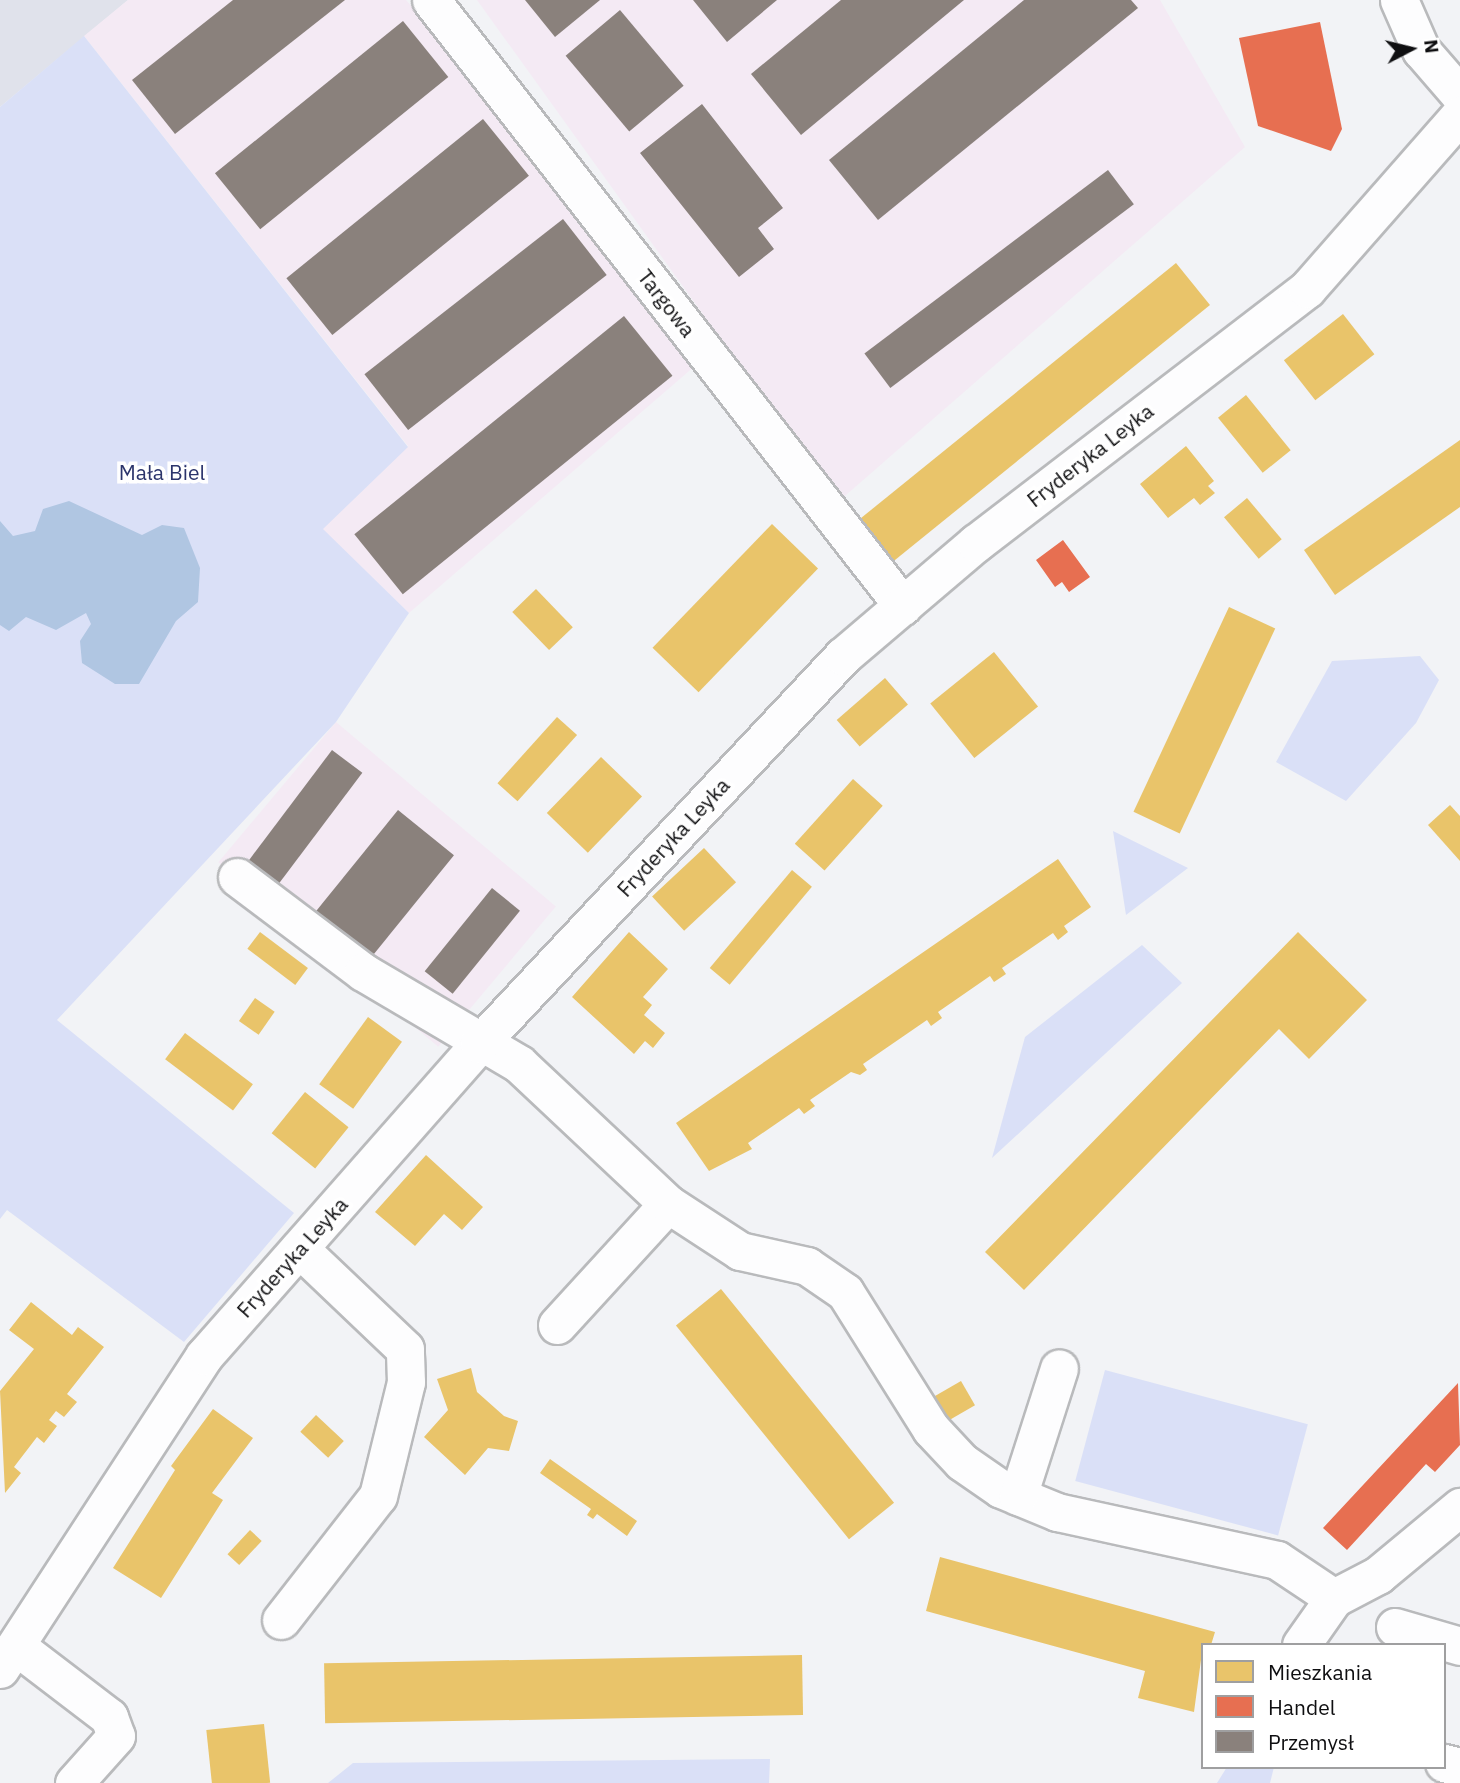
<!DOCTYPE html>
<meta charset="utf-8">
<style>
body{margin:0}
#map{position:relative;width:1460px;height:1783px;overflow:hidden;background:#f2f3f6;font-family:"IBM Plex Sans",sans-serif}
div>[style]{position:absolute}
.built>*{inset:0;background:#e0e2eb}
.industrial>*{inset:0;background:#f4eaf4;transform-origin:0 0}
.green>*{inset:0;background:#dae0f7;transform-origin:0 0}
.water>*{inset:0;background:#b0c6e2}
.homes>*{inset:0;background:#e9c46a;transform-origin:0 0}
.shops>*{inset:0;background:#e76f51}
.industry>*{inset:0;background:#8a817c;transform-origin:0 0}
.roads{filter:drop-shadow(2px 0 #b9babc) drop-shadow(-2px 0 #b9babc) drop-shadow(0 2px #b9babc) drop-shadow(0 -2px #b9babc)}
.minor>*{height:37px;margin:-18.5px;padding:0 18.5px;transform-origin:18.5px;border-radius:18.5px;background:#fdfdfe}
span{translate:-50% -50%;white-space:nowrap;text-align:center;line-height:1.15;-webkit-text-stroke:7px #fff;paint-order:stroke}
.street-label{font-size:21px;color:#0f0f11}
.park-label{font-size:21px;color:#2b346b}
.legend{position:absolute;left:1201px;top:1643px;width:245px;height:126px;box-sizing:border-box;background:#fff;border:2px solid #9f9fa0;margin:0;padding:9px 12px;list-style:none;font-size:21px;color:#0f0f11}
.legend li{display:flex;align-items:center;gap:14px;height:35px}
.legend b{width:35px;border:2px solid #9f9fa0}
.north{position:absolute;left:1376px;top:14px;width:70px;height:70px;-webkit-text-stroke:5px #fff;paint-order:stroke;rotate:83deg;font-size:19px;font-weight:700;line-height:28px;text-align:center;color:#0f0f11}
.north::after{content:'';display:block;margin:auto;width:24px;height:32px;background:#0f0f11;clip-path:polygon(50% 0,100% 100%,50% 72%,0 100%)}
</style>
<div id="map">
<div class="built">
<i style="clip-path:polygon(0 0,128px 0,0 107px)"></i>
</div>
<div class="industrial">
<i style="clip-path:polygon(128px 0,406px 0,490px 96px,696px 365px,409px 613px,322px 529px,408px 446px,84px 36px)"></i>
<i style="clip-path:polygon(477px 0,1160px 0,1245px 147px,838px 502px)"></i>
<i style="left:336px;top:722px;width:287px;height:183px;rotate:40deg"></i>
</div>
<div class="green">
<i style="clip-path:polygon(84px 36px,408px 447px,323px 529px,409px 613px,336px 722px,57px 1020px,294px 1213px,184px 1342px,7px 1210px,0 1219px,0 107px)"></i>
<i style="clip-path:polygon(1420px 656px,1439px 680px,1416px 723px,1346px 801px,1276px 762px,1332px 661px)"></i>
<i style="clip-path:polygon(1113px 831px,1188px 868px,1126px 915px)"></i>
<i style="clip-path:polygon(1142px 945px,1182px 983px,992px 1158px,1025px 1037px)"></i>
<i style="left:1105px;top:1370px;width:210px;height:115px;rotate:15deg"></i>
<i style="clip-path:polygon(770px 1759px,769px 1783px,328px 1783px,353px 1763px)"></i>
<i style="clip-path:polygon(1227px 1767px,1274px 1767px,1270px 1783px,1217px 1783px)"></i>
</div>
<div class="water">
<i style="clip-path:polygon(69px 501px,142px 535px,162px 525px,184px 528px,200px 568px,198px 602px,176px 621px,139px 684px,115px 684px,82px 663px,80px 641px,91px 624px,86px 613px,56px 630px,26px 617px,9px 631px,0 625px,0 521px,13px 536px,35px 531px,43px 509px)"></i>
</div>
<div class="homes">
<i style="left:1176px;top:263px;width:54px;height:416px;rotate:51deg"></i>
<i style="left:1343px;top:314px;width:51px;height:75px;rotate:52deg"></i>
<i style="left:1246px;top:395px;width:71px;height:36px;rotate:51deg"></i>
<i style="clip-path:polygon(1460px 440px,1460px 507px,1335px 595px,1304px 550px)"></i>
<i style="clip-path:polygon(1186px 446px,1214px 481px,1208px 486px,1215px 493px,1200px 505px,1194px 498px,1168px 518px,1140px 484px)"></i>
<i style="left:1247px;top:498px;width:54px;height:30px;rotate:50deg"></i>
<i style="left:772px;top:524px;width:64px;height:172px;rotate:44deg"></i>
<i style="left:536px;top:589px;width:53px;height:33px;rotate:46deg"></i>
<i style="left:1229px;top:607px;width:51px;height:226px;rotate:25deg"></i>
<i style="left:994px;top:652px;width:70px;height:82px;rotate:51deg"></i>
<i style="left:885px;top:678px;width:35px;height:64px;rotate:49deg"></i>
<i style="left:557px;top:717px;width:27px;height:89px;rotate:42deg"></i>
<i style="left:601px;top:757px;width:57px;height:78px;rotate:44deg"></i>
<i style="left:853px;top:779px;width:40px;height:87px;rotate:42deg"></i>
<i style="clip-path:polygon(1450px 805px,1460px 816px,1460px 861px,1428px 825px)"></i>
<i style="left:704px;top:848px;width:47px;height:71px;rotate:47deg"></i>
<i style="clip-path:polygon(1058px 859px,1091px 907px,1064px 926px,1068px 932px,1058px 940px,1053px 933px,1002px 968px,1006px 974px,994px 982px,990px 976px,938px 1012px,942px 1018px,931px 1026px,927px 1020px,863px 1064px,867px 1070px,860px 1075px,851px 1072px,810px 1100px,815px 1106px,804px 1114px,799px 1108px,748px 1143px,752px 1149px,709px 1171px,676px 1123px)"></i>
<i style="left:792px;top:870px;width:26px;height:128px;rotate:40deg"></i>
<i style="left:260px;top:932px;width:60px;height:21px;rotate:37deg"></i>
<i style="clip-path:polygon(629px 932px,668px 969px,643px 997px,652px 1005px,644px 1015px,665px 1033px,653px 1048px,645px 1041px,634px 1054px,572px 997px)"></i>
<i style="clip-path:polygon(1298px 932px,1367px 1000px,1309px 1059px,1279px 1029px,1024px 1290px,985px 1252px)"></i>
<i style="left:255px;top:998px;width:24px;height:28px;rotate:35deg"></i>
<i style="left:368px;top:1017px;width:42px;height:83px;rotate:36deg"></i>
<i style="left:185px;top:1033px;width:85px;height:33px;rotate:37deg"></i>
<i style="left:305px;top:1092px;width:56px;height:53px;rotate:39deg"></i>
<i style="clip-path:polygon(426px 1155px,483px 1207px,462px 1230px,444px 1214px,415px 1246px,375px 1212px)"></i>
<i style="left:721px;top:1289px;width:275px;height:58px;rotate:51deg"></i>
<i style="clip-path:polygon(31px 1302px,72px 1335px,78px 1327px,104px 1347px,67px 1394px,77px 1402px,64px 1417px,56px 1411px,49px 1420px,57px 1426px,44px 1443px,37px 1437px,14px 1467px,21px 1473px,5px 1493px,0 1391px,34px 1349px,9px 1330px)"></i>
<i style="clip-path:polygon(471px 1368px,477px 1392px,504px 1416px,518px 1421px,509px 1451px,488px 1448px,465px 1475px,424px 1437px,448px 1410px,437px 1379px)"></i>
<i style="left:961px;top:1381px;width:28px;height:32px;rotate:60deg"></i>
<i style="clip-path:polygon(213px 1409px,253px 1438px,212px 1493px,223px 1500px,161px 1598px,113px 1568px,175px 1470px,171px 1466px)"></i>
<i style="left:316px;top:1415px;width:38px;height:23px;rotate:43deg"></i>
<i style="clip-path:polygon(550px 1459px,637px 1521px,627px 1536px,597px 1514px,593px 1519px,587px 1515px,591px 1509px,540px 1473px)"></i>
<i style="left:250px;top:1530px;width:16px;height:33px;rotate:43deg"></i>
<i style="clip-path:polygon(940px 1557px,1215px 1632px,1211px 1645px,1203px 1645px,1194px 1712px,1138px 1698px,1145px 1671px,926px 1611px)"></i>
<i style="left:802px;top:1655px;width:60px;height:478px;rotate:89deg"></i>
<i style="left:264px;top:1724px;width:59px;height:58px;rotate:84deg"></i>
</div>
<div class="shops">
<i style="clip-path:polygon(1320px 22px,1342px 129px,1331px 151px,1258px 126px,1239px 38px)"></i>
<i style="clip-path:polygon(1063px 540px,1090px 577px,1069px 592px,1062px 582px,1055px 587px,1036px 560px)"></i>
<i style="clip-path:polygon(1458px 1383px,1460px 1445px,1435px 1472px,1426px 1464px,1347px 1550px,1323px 1528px)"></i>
</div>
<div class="industry">
<i style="clip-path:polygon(233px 0,345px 0,175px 134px,132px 80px)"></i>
<i style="clip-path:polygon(525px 0,600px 0,555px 37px)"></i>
<i style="clip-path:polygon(693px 0,777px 0,727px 42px)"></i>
<i style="clip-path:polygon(841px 0,964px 0,801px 135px,751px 74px)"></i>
<i style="clip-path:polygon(1024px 0,1131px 0,1138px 8px,878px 220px,829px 160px)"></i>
<i style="left:620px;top:10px;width:99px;height:71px;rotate:50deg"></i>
<i style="left:403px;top:21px;width:72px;height:242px;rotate:51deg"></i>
<i style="clip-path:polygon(702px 104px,783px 208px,758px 228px,774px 249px,739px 277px,640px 153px)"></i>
<i style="left:483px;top:119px;width:73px;height:253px;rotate:51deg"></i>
<i style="left:1108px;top:170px;width:43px;height:305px;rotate:53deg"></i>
<i style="left:563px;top:219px;width:71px;height:252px;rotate:52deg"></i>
<i style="left:624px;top:316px;width:77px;height:347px;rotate:51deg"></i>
<i style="left:332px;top:750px;width:38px;height:142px;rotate:37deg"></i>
<i style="left:398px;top:810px;width:72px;height:140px;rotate:39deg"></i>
<i style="left:492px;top:888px;width:36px;height:107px;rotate:39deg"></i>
</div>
<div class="roads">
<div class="minor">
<i style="left:431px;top:0;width:768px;rotate:52.09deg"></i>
<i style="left:1399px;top:0;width:55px;rotate:66.3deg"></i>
<i style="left:1421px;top:50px;width:60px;rotate:49.1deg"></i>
<i style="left:237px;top:877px;width:158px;rotate:37deg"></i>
<i style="left:363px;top:972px;width:181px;rotate:30.5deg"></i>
<i style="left:519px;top:1064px;width:204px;rotate:43.2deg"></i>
<i style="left:557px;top:1325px;width:164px;rotate:-47.5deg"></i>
<i style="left:668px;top:1204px;width:86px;rotate:33.1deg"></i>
<i style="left:740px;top:1251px;width:69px;rotate:12.6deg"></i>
<i style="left:807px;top:1266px;width:46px;rotate:34.4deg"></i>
<i style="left:845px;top:1292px;width:162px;rotate:57.9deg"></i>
<i style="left:931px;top:1429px;width:45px;rotate:46.8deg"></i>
<i style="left:962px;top:1462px;width:47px;rotate:34.7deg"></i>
<i style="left:1001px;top:1489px;width:61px;rotate:22.3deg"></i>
<i style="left:1057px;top:1512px;width:225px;rotate:12.3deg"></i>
<i style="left:1277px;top:1560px;width:69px;rotate:33.7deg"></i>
<i style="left:1334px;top:1598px;width:50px;rotate:-27.6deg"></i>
<i style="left:1378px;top:1575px;width:107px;rotate:-39.7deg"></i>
<i style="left:1018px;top:1496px;width:134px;rotate:-72.2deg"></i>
<i style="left:281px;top:1620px;width:157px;rotate:-52deg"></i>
<i style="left:378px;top:1496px;width:117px;rotate:-76.2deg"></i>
<i style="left:406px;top:1382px;width:33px;rotate:-92deg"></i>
<i style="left:405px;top:1349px;width:146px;rotate:-136.4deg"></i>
<i style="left:1395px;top:1627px;width:68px;rotate:16.3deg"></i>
<i style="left:1301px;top:1645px;width:57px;rotate:-54.9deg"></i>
<i style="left:16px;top:1646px;width:117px;rotate:37.4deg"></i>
<i style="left:109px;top:1717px;width:20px;rotate:70deg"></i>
<i style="left:116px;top:1736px;width:63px;rotate:131.8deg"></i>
<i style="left:0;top:1669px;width:374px;rotate:-56.9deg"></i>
<i style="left:204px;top:1356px;width:416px;rotate:-48.6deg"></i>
<i style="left:479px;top:1044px;width:532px;rotate:-46.83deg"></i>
<i style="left:843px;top:656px;width:175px;rotate:-40.4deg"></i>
<i style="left:976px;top:543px;width:417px;rotate:-37.5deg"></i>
<i style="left:1307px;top:289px;width:232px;rotate:-48.7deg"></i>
<i style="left:1444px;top:1763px;width:16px;rotate:14deg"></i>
</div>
</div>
<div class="street-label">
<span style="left:667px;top:303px;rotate:52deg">Targowa</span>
<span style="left:1090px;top:455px;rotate:-38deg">Fryderyka Leyka</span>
<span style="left:673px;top:837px;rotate:-47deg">Fryderyka Leyka</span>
<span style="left:292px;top:1257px;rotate:-48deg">Fryderyka Leyka</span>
</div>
<div class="park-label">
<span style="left:162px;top:472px">Mała Biel</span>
</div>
<ul class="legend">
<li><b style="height:19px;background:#e9c46a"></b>Mieszkania</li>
<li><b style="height:19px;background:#e76f51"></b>Handel</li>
<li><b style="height:19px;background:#8a817c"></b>Przemysł</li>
</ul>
<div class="north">N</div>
</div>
